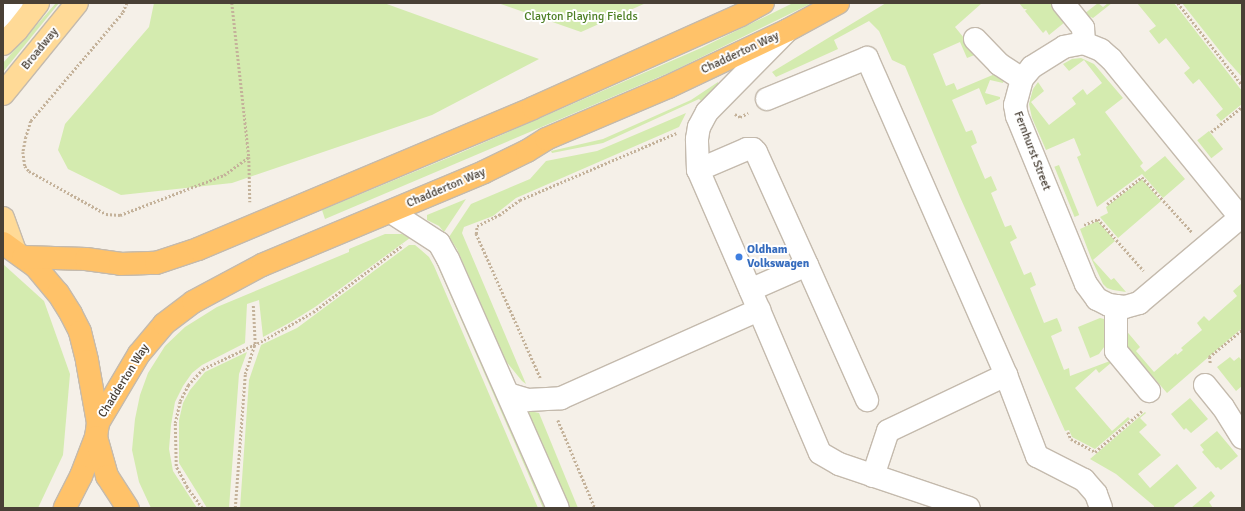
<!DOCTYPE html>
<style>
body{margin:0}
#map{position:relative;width:1245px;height:511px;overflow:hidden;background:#f5f0e8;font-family:Signika,sans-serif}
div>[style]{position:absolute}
.green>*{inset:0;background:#d4ebaf;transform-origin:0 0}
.path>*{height:2.5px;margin-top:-1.25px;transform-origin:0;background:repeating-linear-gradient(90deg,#c4b29a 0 2px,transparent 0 4px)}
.roads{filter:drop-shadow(1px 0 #c4baad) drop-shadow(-1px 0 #c4baad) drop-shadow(0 1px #c4baad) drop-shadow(0 -1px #c4baad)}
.minor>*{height:22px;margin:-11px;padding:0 11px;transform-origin:11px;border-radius:11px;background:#fff}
.major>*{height:22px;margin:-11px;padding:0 11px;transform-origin:11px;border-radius:11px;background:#ffda97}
.highway>*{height:22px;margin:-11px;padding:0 11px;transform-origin:11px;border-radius:11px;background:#ffc269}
.dots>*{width:11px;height:11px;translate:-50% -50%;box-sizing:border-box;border:2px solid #fff;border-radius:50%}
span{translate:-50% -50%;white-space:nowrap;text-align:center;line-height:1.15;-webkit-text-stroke:4px #fff;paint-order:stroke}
.park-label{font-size:12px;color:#4d7f25}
.street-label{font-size:12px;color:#494036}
.shop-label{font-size:12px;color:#366cbe;font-weight:700}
.left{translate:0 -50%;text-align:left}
.frame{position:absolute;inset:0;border:4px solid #494036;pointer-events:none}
</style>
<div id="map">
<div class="green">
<i style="clip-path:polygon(56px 3px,59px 3px,3px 72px,3px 63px)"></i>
<i style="clip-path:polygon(154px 3px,384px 3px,539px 59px,432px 115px,232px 183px,121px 195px,68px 169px,58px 150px,65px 124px,149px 27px)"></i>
<i style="clip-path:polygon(498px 3px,646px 3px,581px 32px)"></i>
<i style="clip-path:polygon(793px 3px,812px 3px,671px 72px,325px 219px,322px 210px,460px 153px,701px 48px)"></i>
<i style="clip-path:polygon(886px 3px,982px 3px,955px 27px,977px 54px,967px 58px,960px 42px,933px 54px,946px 86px,954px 83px,957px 90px,995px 74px,1005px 77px,1003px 83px,990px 80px,985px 93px,1000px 97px,1000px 99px,986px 105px,979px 88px,952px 100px,966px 132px,972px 130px,975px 137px,977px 143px,971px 146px,985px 179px,991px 176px,997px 190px,991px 193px,1005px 227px,1011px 225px,1014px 232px,1017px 238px,1010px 242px,1024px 275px,1031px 272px,1036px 285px,1030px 288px,1044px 323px,1057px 318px,1060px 325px,1062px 331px,1051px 336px,1064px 370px,1069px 368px,1070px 376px,1110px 361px,1112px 362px,1099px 373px,1096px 369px,1075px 388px,1112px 431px,1128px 417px,1130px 419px,1095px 449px,1072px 437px,1069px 430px,1065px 431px,960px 197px,905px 66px,892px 60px,879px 31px,869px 21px,834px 40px,838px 49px,776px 77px,772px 72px)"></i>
<i style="clip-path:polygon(1019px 3px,1050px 3px,1065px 22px,1049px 35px,1046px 30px,1043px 33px,1025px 11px,1027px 9px,1024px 9px)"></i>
<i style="clip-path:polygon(1098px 3px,1103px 7px,1108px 3px,1112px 3px,1093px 18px,1084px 14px)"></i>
<i style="clip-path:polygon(1137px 3px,1174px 3px,1242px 91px,1242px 104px,1221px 121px,1216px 115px,1223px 109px,1199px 79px,1193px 84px,1188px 78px,1184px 73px,1190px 68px,1166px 38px,1159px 44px,1149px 31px,1156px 26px)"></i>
<i style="clip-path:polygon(1182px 3px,1242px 3px,1242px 77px,1227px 60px)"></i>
<i style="clip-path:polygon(1081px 58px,1094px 64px,1123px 98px,1105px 112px,1143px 163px,1140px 166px,1145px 172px,1165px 156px,1185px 179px,1163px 198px,1142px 174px,1097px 207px,1077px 157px,1081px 155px,1074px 138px,1046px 150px,1032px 118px,1029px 104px,1033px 89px,1038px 82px,1044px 91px,1031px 102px,1049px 125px,1076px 104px,1072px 98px,1078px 93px,1083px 89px,1087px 95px,1102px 83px,1084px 60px,1069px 71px,1063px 64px,1072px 59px)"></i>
<i style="clip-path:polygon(718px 82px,718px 84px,701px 101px,699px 99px,603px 143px,552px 153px,551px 151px,603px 139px,691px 100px)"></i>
<i style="clip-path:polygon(686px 113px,679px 127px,516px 198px,493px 216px,464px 227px,462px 233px,526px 384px,522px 381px,505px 360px,457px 249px,449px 237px,471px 204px,530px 179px,546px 161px,597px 151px)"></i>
<i style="left:1209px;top:131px;width:23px;height:15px;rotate:52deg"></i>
<i style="left:1059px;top:165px;width:54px;height:5px;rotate:68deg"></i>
<i style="clip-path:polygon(1142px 179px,1161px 201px,1118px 238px,1100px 217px,1108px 213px,1106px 207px)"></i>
<i style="clip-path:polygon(466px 199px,444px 232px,439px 226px,427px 220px,427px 215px)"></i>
<i style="clip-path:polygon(1098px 221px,1115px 241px,1093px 260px,1111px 280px,1114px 278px,1126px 292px,1113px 290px,1107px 288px,1103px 284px,1091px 258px,1080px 229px)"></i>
<i style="clip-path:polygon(385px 234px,402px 234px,410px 238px,315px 307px,291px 322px,263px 337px,259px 300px,247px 304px,245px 343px,202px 365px,192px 373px,183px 386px,175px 402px,171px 425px,169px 449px,173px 471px,197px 508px,151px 508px,139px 482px,132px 450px,135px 419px,140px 395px,148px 373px,165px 346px,185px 327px,217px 307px,349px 252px,349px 249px)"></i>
<i style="clip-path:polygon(409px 245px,415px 245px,421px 250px,429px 257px,434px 266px,538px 508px,240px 508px,249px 380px,261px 345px,297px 328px)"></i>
<i style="clip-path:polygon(434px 251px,548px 508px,543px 508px,432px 253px)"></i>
<i style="clip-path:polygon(3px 264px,44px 301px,70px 374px,63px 455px,38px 508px,3px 508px)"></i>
<i style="clip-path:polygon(1242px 283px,1242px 328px,1167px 393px,1128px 348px,1125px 341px,1124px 328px,1140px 347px,1136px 351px,1154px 372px,1176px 353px,1177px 355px,1183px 350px,1181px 348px,1202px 330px,1197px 323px,1204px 316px,1209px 321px,1237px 296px,1233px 291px)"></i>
<i style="clip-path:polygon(1100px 318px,1104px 319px,1107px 343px,1099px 354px,1090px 358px,1078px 327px)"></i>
<i style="clip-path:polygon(247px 352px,239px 374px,229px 508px,207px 508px,179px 463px,179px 420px,183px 403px,190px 390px,205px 372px)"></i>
<i style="clip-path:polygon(1230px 357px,1234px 361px,1239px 357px,1242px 361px,1242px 386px,1236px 391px,1217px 367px)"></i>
<i style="clip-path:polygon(1190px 398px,1208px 419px,1191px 433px,1186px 428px,1184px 430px,1171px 414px)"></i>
<i style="clip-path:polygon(530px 411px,539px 413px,578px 508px,568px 508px,528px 412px)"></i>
<i style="clip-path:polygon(1145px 412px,1146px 413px,1140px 418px,1147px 425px,1139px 432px,1161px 455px,1138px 474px,1150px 488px,1177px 464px,1197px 488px,1174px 506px,1175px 508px,1154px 508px,1154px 506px,1116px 474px,1090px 459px)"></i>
<i style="clip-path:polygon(1217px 431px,1238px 456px,1221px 470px,1218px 467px,1216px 468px,1202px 452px,1204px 450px,1200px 445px)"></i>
<i style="clip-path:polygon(1211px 491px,1215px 496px,1209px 502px,1213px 508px,1191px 508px)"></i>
</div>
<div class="path">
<i style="left:127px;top:3px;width:11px;rotate:112deg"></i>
<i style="left:123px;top:13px;width:142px;rotate:130.4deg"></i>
<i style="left:31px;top:121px;width:17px;rotate:107deg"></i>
<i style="left:26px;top:137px;width:15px;rotate:101deg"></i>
<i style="left:23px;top:152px;width:14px;rotate:82deg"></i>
<i style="left:25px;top:166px;width:6px;rotate:51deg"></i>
<i style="left:29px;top:171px;width:88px;rotate:29.2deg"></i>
<i style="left:106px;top:214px;width:14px;rotate:4deg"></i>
<i style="left:120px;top:215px;width:111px;rotate:-21deg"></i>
<i style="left:224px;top:175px;width:31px;rotate:-36deg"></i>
<i style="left:232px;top:3px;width:155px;rotate:83.7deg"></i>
<i style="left:249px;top:157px;width:45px;rotate:88.7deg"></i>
<i style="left:1178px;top:3px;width:104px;rotate:52deg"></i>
<i style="left:735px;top:114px;width:6px;rotate:31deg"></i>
<i style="left:740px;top:117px;width:9px;rotate:-27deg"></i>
<i style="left:1211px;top:132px;width:40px;rotate:-39deg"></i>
<i style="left:1107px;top:204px;width:44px;rotate:-37.6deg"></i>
<i style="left:1142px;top:177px;width:74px;rotate:47.7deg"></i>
<i style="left:1084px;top:225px;width:15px;rotate:-23deg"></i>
<i style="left:1098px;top:219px;width:69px;rotate:48.5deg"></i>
<i style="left:1210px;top:363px;width:6px;rotate:-99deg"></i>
<i style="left:1209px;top:357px;width:43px;rotate:-39.3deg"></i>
<i style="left:540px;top:378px;width:158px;rotate:-114deg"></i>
<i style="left:476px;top:234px;width:8px;rotate:-83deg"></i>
<i style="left:477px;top:226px;width:25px;rotate:-27deg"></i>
<i style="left:499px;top:215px;width:26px;rotate:-36deg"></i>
<i style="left:520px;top:200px;width:170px;rotate:-23.2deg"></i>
<i style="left:558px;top:420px;width:95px;rotate:67.2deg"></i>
<i style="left:1068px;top:432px;width:8px;rotate:67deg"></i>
<i style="left:1071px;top:439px;width:27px;rotate:28deg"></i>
<i style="left:1095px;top:452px;width:62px;rotate:-41.1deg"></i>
<i style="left:202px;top:508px;width:26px;rotate:-126deg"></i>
<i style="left:187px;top:487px;width:24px;rotate:-118deg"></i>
<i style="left:176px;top:466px;width:43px;rotate:-91.3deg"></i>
<i style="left:175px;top:423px;width:23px;rotate:-77deg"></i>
<i style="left:180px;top:401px;width:18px;rotate:-63deg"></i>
<i style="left:188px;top:385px;width:22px;rotate:-47deg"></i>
<i style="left:203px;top:369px;width:68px;rotate:-25.4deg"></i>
<i style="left:264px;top:340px;width:56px;rotate:-29.7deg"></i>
<i style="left:313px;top:312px;width:112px;rotate:-36.7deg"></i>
<i style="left:235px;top:508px;width:134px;rotate:-85.7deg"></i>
<i style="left:245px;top:374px;width:32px;rotate:-72deg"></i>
<i style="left:255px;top:344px;width:40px;rotate:-92.9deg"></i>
</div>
<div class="roads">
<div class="minor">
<i style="left:1063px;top:3px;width:32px;rotate:51deg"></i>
<i style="left:1083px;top:28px;width:15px;rotate:86deg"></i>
<i style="left:3px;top:19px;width:18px;rotate:-61deg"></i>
<i style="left:975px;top:39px;width:35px;rotate:46deg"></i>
<i style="left:999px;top:64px;width:27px;rotate:33deg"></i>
<i style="left:767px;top:99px;width:108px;rotate:-22.3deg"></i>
<i style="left:867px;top:58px;width:346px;rotate:66.3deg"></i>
<i style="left:1006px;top:375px;width:87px;rotate:69.1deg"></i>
<i style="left:1037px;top:456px;width:53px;rotate:27.1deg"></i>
<i style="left:1084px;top:480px;width:18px;rotate:49deg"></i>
<i style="left:1096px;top:494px;width:15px;rotate:70deg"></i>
<i style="left:698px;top:170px;width:53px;rotate:-23.2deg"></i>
<i style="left:747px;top:149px;width:6px"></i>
<i style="left:753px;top:149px;width:4px;rotate:45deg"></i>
<i style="left:756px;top:152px;width:124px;rotate:65.7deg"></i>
<i style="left:807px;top:265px;width:62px;rotate:156.3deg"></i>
<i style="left:391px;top:212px;width:57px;rotate:32.9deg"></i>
<i style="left:439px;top:243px;width:18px;rotate:61deg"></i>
<i style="left:448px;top:259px;width:272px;rotate:66.2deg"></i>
<i style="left:1240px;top:217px;width:204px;rotate:-129.2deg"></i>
<i style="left:1111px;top:59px;width:13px;rotate:-138deg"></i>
<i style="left:1101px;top:50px;width:18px;rotate:-158deg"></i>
<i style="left:1084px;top:43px;width:20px;rotate:169deg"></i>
<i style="left:1064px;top:47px;width:38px;rotate:148deg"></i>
<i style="left:1032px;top:67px;width:16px;rotate:130deg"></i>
<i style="left:1022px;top:79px;width:27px;rotate:105deg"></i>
<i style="left:1015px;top:105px;width:11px;rotate:80deg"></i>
<i style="left:1017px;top:116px;width:182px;rotate:67.7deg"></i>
<i style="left:1086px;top:284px;width:19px;rotate:54deg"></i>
<i style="left:1097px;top:299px;width:13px;rotate:27deg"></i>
<i style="left:1109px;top:305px;width:7px;rotate:8deg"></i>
<i style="left:1116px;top:306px;width:9px;rotate:6deg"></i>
<i style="left:1125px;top:307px;width:15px;rotate:-16deg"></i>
<i style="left:1139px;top:303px;width:135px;rotate:-40.2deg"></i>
<i style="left:807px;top:265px;width:148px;rotate:66deg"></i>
<i style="left:1116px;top:306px;width:45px;rotate:90deg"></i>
<i style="left:1116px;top:351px;width:52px;rotate:50.5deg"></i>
<i style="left:759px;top:310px;width:155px;rotate:66.9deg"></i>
<i style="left:820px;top:453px;width:22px;rotate:30deg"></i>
<i style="left:839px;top:464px;width:137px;rotate:18.7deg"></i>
<i style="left:1205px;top:385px;width:28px;rotate:51deg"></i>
<i style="left:1223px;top:407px;width:36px;rotate:58deg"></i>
<i style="left:508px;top:394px;width:21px;rotate:17deg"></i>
<i style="left:528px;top:400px;width:33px;rotate:-3deg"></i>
<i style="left:561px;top:398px;width:217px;rotate:-24deg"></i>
<i style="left:759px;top:310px;width:153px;rotate:-113.5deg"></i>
<i style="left:698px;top:170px;width:31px;rotate:-92deg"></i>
<i style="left:697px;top:139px;width:12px;rotate:-81deg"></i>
<i style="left:699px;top:127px;width:17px;rotate:-62deg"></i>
<i style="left:707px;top:112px;width:114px;rotate:-45.4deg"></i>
<i style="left:873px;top:476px;width:47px;rotate:-71.6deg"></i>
<i style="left:888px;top:431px;width:131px;rotate:-25.4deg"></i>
</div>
<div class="major">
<i style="left:3px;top:44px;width:20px;rotate:-45deg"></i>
<i style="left:17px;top:30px;width:34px;rotate:-52deg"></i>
<i style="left:3px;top:94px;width:117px;rotate:-50.9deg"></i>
<i style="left:3px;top:218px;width:35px;rotate:70deg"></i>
</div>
<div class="highway">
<i style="left:3px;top:243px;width:39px;rotate:36deg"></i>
<i style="left:35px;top:266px;width:35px;rotate:50deg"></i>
<i style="left:58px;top:293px;width:25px;rotate:58deg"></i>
<i style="left:71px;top:314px;width:20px;rotate:63deg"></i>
<i style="left:80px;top:332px;width:30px;rotate:76deg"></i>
<i style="left:87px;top:361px;width:63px;rotate:79.9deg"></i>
<i style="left:98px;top:423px;width:14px;rotate:98deg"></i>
<i style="left:96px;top:437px;width:42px;rotate:111deg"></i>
<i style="left:81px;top:476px;width:36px;rotate:117deg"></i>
<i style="left:23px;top:257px;width:63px;rotate:1.8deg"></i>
<i style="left:86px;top:259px;width:34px;rotate:8deg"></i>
<i style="left:120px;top:264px;width:36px;rotate:-2deg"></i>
<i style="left:156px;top:263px;width:44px;rotate:-18.4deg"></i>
<i style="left:198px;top:249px;width:363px;rotate:-22.8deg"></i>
<i style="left:533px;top:108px;width:228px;rotate:-24.1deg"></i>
<i style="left:741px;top:15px;width:25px;rotate:-29deg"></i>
<i style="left:98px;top:423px;width:80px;rotate:-59.3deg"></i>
<i style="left:139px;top:354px;width:39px;rotate:-50deg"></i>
<i style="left:164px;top:324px;width:36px;rotate:-37deg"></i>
<i style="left:193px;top:302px;width:78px;rotate:-28.2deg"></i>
<i style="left:262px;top:265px;width:241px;rotate:-22.7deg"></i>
<i style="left:484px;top:172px;width:48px;rotate:-26deg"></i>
<i style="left:527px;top:151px;width:22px;rotate:-32deg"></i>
<i style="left:546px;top:139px;width:133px;rotate:-23.1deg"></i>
<i style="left:668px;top:87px;width:133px;rotate:-25.4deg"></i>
<i style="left:788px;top:30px;width:57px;rotate:-28.4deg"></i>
<i style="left:96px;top:437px;width:41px;rotate:74.2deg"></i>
<i style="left:107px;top:476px;width:38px;rotate:57deg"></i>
</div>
</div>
<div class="dots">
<i style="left:739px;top:257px;background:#3f7fe0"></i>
</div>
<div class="park-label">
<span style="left:581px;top:17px">Clayton Playing Fields</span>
</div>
<div class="street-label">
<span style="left:40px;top:49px;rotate:-51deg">Broadway</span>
<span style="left:740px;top:53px;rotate:-25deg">Chadderton Way</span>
<span style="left:1032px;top:151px;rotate:69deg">Fernhurst Street</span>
<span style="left:446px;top:188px;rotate:-23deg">Chadderton Way</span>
<span style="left:124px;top:381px;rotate:-58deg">Chadderton Way</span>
</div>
<div class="shop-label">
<span class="left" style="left:747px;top:257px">Oldham<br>Volkswagen</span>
</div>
<div class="frame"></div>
</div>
